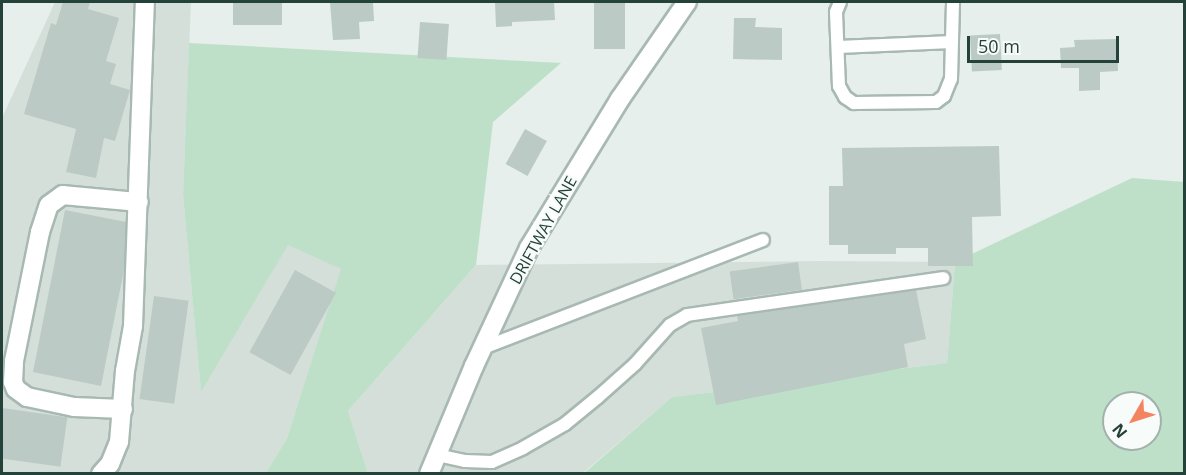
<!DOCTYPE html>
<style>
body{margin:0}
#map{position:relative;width:1186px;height:475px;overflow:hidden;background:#e6efeb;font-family:"Open Sans",sans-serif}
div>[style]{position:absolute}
.built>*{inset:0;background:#d4dfda}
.green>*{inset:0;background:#bfe0c8}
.building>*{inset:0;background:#bbcac4;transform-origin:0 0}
.roads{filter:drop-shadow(2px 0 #a8b8b2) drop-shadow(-2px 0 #a8b8b2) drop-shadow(0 2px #a8b8b2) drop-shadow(0 -2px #a8b8b2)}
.lane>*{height:12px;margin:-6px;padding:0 6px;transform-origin:6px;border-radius:6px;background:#fff}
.street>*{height:18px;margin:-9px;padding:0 9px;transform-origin:9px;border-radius:9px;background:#fff}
span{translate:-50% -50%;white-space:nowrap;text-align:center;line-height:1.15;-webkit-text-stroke:4.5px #f7fbf9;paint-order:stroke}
.street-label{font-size:16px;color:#24423a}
.frame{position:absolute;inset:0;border:3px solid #24423a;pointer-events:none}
.north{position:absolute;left:1102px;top:391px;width:60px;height:60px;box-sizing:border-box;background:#f7fbf9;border:2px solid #a3b1ad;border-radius:50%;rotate:231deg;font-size:16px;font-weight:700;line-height:24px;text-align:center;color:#24423a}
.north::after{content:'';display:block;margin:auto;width:21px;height:27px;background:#f4845f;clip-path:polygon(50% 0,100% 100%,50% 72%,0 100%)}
.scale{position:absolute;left:967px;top:36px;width:152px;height:27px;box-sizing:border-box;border:3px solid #24423a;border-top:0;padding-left:8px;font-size:18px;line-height:21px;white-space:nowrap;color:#24423a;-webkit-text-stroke:4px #f7fbf9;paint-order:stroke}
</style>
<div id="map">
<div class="built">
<i style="clip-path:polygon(55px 2px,191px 2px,183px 195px,201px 390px,288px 244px,342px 269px,287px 438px,266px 473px,2px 474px,2px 118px)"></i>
<i style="clip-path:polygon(820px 261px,955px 262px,947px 363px,672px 397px,583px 473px,366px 473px,367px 470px,348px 411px,476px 265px)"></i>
</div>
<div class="green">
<i style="clip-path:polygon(189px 43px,561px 63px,493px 122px,476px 265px,348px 411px,367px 470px,366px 473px,266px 473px,287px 438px,341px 269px,288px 245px,201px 392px,183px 195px)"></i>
<i style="clip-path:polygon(evenodd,1132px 178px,1184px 182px,1184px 473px,583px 474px,672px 397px,947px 363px,955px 262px,1132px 178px,1114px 403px,1150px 403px,1150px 439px,1114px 439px,1114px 403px)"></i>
</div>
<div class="building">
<i style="clip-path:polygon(63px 2px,90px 2px,88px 9px,119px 18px,106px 61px,116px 64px,110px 84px,130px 90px,115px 141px,104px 138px,96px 178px,66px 172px,76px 129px,24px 114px,51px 23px,56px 25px)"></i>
<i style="left:233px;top:2px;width:49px;height:23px"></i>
<i style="clip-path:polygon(330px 2px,373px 2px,374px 21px,359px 22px,360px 39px,333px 40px)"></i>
<i style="clip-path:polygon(495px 2px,554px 2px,555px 20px,512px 22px,512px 26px,496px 27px)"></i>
<i style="left:594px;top:2px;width:31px;height:47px"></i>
<i style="clip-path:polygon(734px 18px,756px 18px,755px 27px,782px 28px,782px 60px,733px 59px)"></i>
<i style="left:420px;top:22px;width:29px;height:36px;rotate:4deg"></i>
<i style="left:1000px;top:34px;width:36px;height:30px;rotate:87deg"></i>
<i style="clip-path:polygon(1117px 39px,1118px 71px,1100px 72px,1100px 90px,1079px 91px,1079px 68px,1061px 68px,1060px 48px,1075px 47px,1074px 40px)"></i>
<i style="left:525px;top:129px;width:25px;height:40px;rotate:29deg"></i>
<i style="clip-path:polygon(999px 146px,1001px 216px,972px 217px,973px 266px,928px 266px,928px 248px,896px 248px,896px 254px,848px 254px,848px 245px,829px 245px,829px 186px,843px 186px,842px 148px)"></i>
<i style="clip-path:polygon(65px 210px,126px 222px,124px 270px,101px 386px,33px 372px)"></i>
<i style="left:798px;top:262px;width:28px;height:69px;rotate:82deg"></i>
<i style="left:295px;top:270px;width:47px;height:94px;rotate:29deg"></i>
<i style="clip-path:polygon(916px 290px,926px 339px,904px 344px,908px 367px,716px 405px,701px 328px,738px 321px,737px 316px)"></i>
<i style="left:154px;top:296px;width:35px;height:104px;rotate:8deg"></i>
<i style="left:2px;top:408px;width:66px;height:50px;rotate:8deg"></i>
</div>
<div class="roads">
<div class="lane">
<i style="left:840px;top:2px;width:11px;rotate:112deg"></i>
<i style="left:836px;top:12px;width:74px;rotate:87.7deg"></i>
<i style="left:839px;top:86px;width:13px;rotate:61deg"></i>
<i style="left:845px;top:97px;width:11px;rotate:34deg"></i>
<i style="left:854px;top:103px;width:82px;rotate:-0.7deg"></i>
<i style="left:936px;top:102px;width:10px;rotate:-37deg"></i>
<i style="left:944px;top:96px;width:18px;rotate:-68deg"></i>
<i style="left:951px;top:79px;width:77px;rotate:-88.5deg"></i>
<i style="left:838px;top:47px;width:114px;rotate:-2.5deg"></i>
<i style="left:483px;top:348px;width:300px;rotate:-21.1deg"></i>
<i style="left:437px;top:455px;width:29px;rotate:12deg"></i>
<i style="left:465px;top:461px;width:27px;rotate:2deg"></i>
<i style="left:492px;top:462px;width:34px;rotate:-24deg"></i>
<i style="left:523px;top:448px;width:48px;rotate:-29.7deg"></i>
<i style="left:565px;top:424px;width:43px;rotate:-39.3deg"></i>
<i style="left:598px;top:397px;width:50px;rotate:-41.7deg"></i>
<i style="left:635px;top:364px;width:52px;rotate:-48.1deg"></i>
<i style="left:670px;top:325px;width:20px;rotate:-30deg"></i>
<i style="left:687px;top:315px;width:259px;rotate:-8.2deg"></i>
</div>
<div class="street">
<i style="left:123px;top:409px;width:49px;rotate:-177.7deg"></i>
<i style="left:74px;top:407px;width:48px;rotate:-168deg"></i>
<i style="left:27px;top:397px;width:14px;rotate:-144deg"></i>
<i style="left:16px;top:389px;width:8px;rotate:-113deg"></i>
<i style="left:13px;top:382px;width:21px;rotate:-87deg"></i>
<i style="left:14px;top:361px;width:132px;rotate:-78.6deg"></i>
<i style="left:40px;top:232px;width:28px;rotate:-72deg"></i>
<i style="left:49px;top:205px;width:17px;rotate:-36deg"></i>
<i style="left:63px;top:195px;width:76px;rotate:5.3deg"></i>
<i style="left:101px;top:474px;width:13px;rotate:-48deg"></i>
<i style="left:110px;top:464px;width:24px;rotate:-68deg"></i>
<i style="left:119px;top:442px;width:71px;rotate:-85.2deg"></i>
<i style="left:125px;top:371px;width:46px;rotate:-79.9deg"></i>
<i style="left:133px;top:326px;width:324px;rotate:-87.9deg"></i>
<i style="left:429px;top:474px;width:117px;rotate:-67.4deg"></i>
<i style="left:474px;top:366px;width:130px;rotate:-65deg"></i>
<i style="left:529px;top:248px;width:175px;rotate:-58.6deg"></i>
<i style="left:620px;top:99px;width:118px;rotate:-55.4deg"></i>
</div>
</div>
<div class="street-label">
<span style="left:543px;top:230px;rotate:-61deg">DRIFTWAY LANE</span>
</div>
<div class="frame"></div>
<div class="north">N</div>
<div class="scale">50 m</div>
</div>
